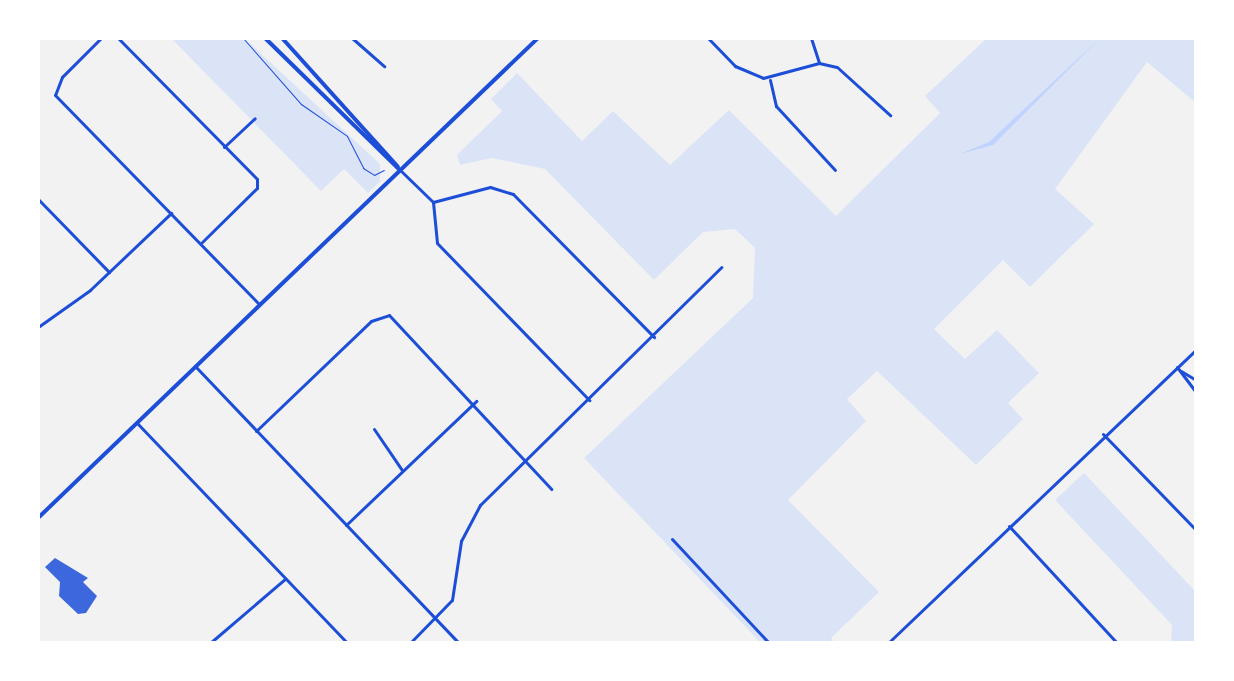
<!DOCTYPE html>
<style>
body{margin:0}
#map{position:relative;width:1234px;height:681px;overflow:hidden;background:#f2f2f2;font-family:Georgia,serif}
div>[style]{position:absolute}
.green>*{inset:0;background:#dbe4f7}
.water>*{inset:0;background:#bfd3fe}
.building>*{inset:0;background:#3d67dc}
.path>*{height:1px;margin:-0.5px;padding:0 0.5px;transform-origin:0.5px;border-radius:0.5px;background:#1d4ed8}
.minor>*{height:3px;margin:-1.5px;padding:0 1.5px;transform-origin:1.5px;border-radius:1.5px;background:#1d4ed8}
.tertiary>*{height:4px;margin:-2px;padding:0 2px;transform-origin:2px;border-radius:2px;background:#1d4ed8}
span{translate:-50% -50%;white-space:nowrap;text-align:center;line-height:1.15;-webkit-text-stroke:8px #fff;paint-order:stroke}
.frame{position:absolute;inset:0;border:40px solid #fff;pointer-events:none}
</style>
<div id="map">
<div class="green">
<i style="clip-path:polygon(171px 38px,244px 38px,380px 164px,380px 182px,368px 193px,344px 169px,321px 191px)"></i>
<i style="clip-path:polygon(987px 38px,1196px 38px,1196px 103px,1147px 62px,1055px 189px,1094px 224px,1030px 287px,1003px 260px,934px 329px,965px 359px,997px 330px,1039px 373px,1008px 403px,1023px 419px,976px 465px,877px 371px,847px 399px,866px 421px,788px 500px,879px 592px,831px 638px,835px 643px,761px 643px,584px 458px,753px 298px,755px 248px,735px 229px,703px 232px,654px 280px,545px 169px,492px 158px,460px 165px,457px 155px,502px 111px,491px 99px,517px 73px,582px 141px,613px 111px,670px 165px,729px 110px,836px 216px,940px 113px,925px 96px)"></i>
<i style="clip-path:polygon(1084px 473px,1196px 592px,1196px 643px,1171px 643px,1172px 625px,1055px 500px)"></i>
</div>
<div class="water">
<i style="clip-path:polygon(1100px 38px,993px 145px,960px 154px,989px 142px)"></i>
</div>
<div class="building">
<i style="clip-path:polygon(55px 558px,88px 578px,83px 582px,97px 596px,86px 613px,78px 614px,59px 596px,60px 582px,45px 567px)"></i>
</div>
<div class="path">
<i style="left:243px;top:38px;width:88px;rotate:48.7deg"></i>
<i style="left:301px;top:104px;width:56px;rotate:34.8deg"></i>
<i style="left:347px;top:136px;width:36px;rotate:63deg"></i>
<i style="left:363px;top:168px;width:13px;rotate:32deg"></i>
<i style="left:374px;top:175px;width:11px;rotate:-27deg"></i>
</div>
<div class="minor">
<i style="left:101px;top:38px;width:55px;rotate:135deg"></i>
<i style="left:62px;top:77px;width:19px;rotate:111deg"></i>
<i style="left:55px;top:95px;width:292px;rotate:45.7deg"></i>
<i style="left:118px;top:38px;width:198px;rotate:45.4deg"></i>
<i style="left:257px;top:179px;width:9px;rotate:90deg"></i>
<i style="left:257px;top:188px;width:77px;rotate:135.5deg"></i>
<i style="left:352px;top:38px;width:43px;rotate:41.2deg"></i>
<i style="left:708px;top:38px;width:39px;rotate:46deg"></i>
<i style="left:735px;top:66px;width:30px;rotate:23deg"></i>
<i style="left:763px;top:78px;width:58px;rotate:-15deg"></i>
<i style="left:819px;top:63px;width:18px;rotate:13deg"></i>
<i style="left:837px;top:67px;width:72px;rotate:42.2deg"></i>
<i style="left:811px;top:38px;width:26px;rotate:72deg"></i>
<i style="left:770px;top:80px;width:27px;rotate:77deg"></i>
<i style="left:776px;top:106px;width:87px;rotate:47.3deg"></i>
<i style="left:224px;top:147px;width:42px;rotate:-43.1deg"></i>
<i style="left:399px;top:169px;width:47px;rotate:44.1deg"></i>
<i style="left:433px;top:202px;width:41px;rotate:84.4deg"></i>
<i style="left:437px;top:243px;width:219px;rotate:45.9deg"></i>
<i style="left:38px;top:199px;width:102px;rotate:45.8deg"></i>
<i style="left:433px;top:202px;width:59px;rotate:-14.7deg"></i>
<i style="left:490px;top:187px;width:24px;rotate:17deg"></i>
<i style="left:513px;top:194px;width:201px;rotate:45.4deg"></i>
<i style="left:38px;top:327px;width:64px;rotate:-35.4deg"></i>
<i style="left:90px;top:290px;width:112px;rotate:-43.5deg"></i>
<i style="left:195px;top:366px;width:383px;rotate:46.4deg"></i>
<i style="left:1177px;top:367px;width:31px;rotate:53deg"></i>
<i style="left:1181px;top:371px;width:17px;rotate:31deg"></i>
<i style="left:137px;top:423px;width:304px;rotate:46.3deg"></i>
<i style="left:374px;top:429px;width:50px;rotate:55.7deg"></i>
<i style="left:256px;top:431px;width:159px;rotate:-43.7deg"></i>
<i style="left:371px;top:321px;width:19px;rotate:-18deg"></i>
<i style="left:389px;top:315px;width:238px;rotate:47deg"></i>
<i style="left:1103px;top:434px;width:134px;rotate:45.9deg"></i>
<i style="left:346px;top:525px;width:180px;rotate:-43.6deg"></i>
<i style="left:1009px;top:526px;width:159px;rotate:47.3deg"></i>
<i style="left:672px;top:539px;width:142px;rotate:47deg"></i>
<i style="left:210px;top:643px;width:99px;rotate:-40.5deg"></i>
<i style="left:410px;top:643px;width:60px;rotate:-45.7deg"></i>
<i style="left:452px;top:600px;width:60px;rotate:-81.3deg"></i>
<i style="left:461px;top:541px;width:41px;rotate:-62.2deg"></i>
<i style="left:480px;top:505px;width:339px;rotate:-44.6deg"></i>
<i style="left:888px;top:643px;width:425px;rotate:-43.6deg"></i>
</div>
<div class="tertiary">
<i style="left:265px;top:38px;width:187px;rotate:44.4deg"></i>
<i style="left:282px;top:38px;width:173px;rotate:48deg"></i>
<i style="left:38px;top:518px;width:693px;rotate:-43.83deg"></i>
</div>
<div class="frame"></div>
</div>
